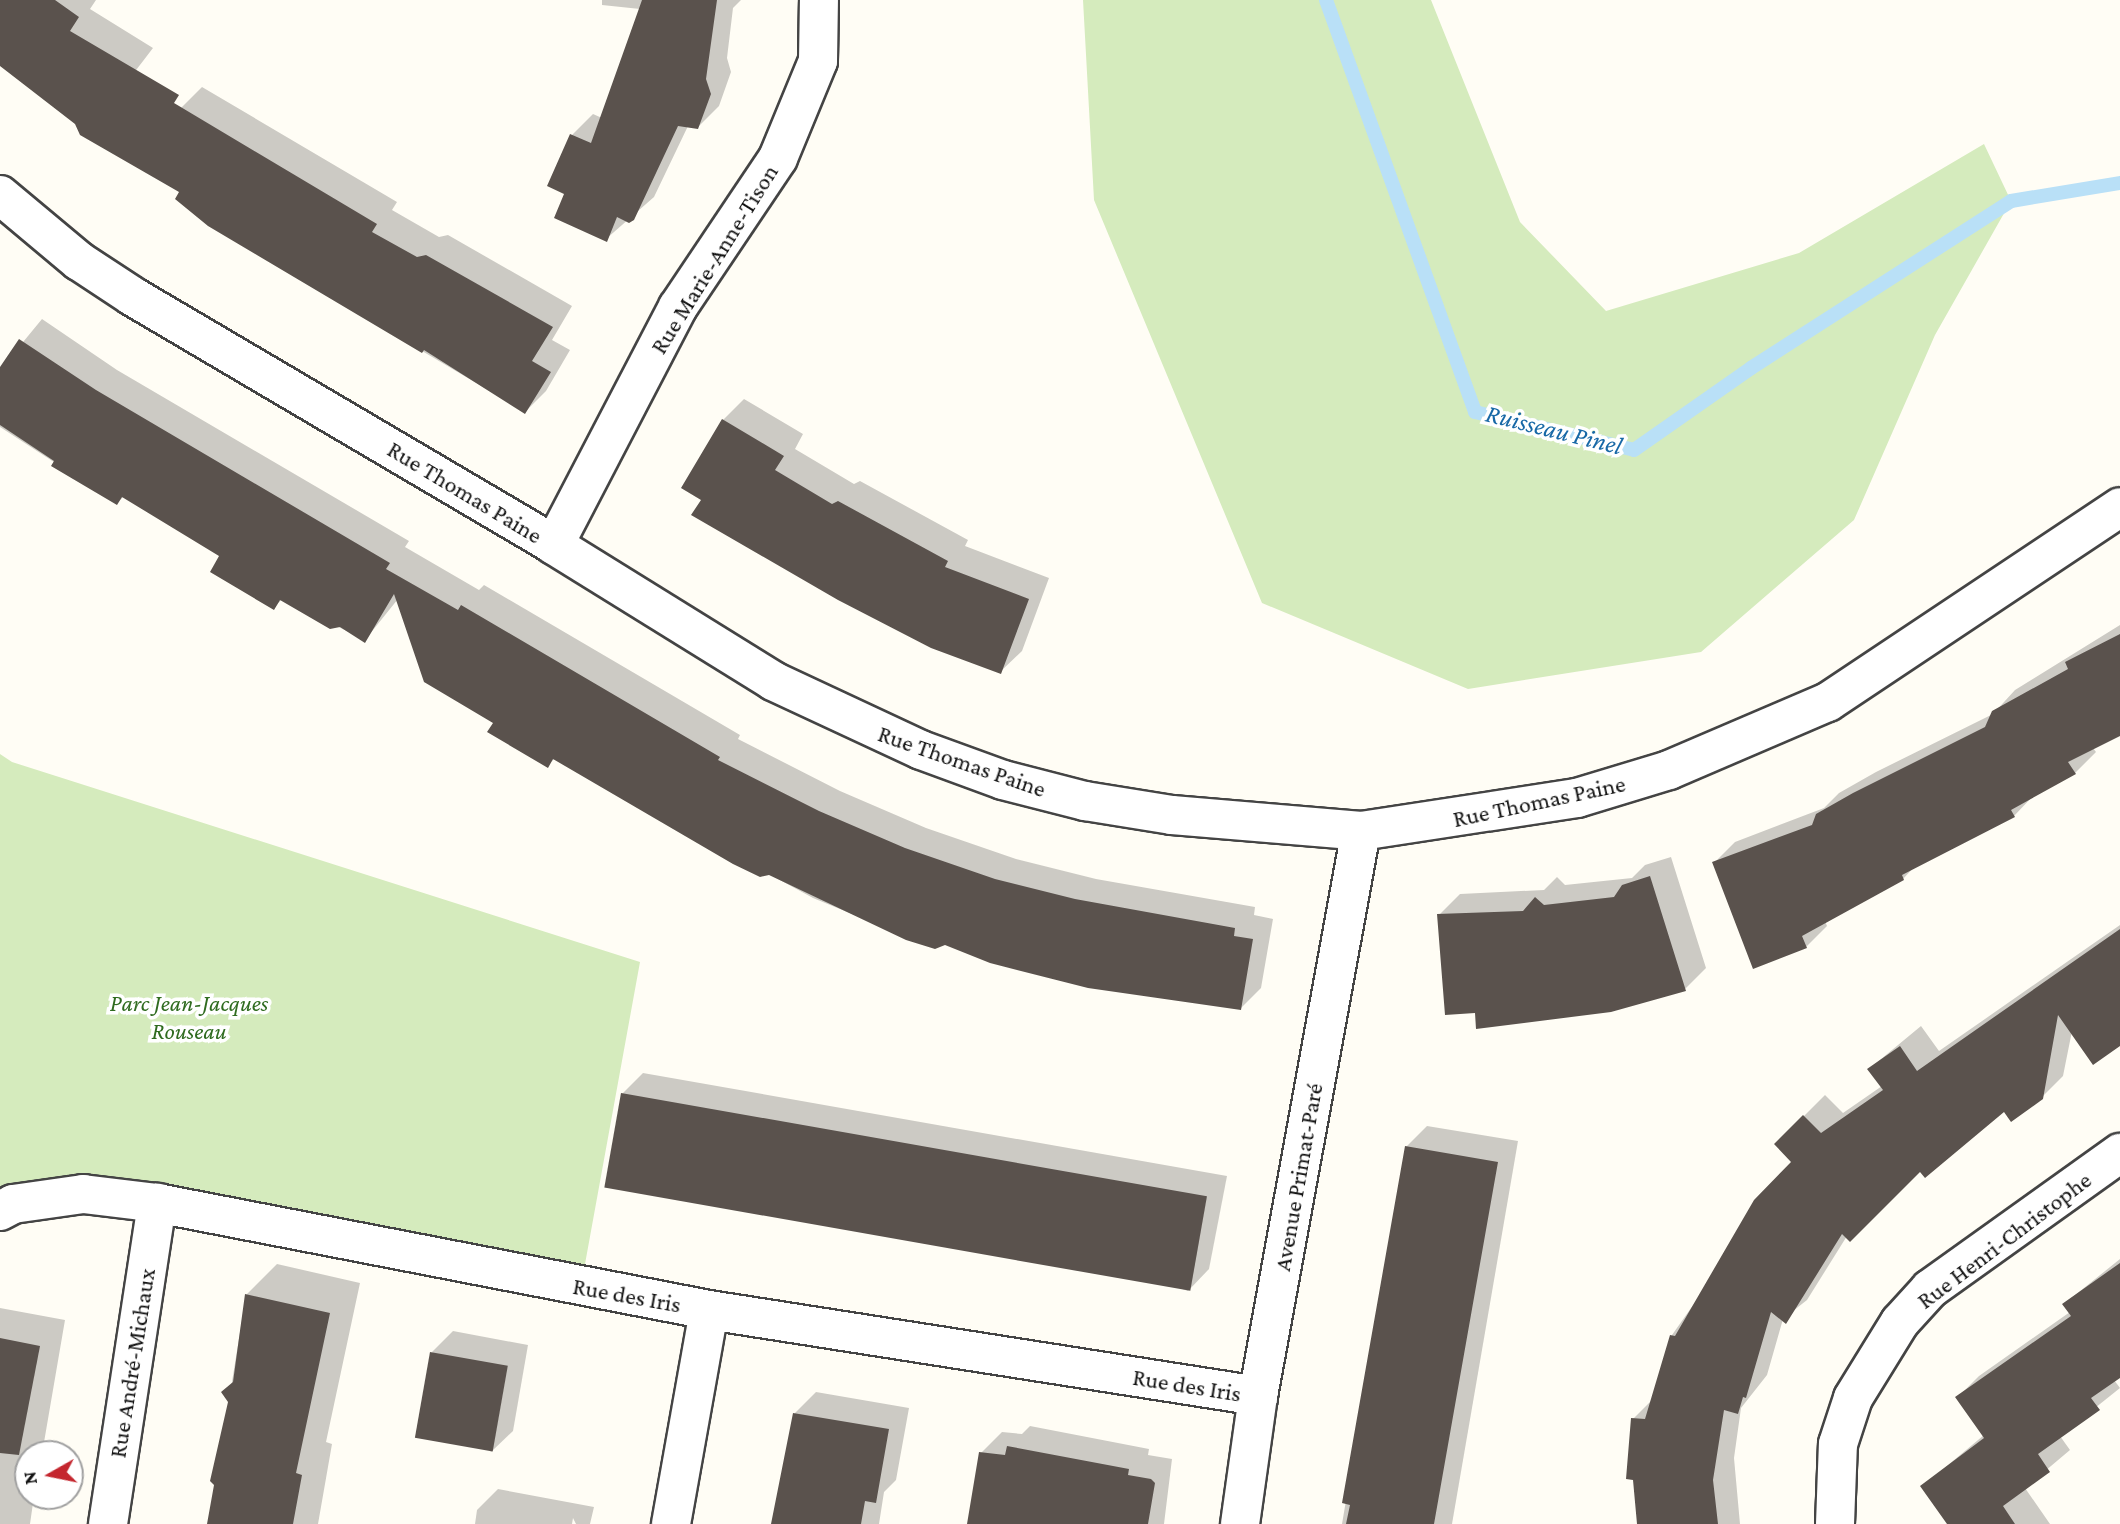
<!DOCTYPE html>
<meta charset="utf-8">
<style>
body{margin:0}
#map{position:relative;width:2120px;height:1524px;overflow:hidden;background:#fffdf5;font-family:"Crimson Pro",serif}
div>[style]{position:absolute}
.green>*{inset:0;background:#d5ebbd}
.shadow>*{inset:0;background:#0003}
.stream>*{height:14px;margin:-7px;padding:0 7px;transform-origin:7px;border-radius:7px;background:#b9e0f7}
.building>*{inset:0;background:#5a524d;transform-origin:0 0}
.roads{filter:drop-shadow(2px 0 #444) drop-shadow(-2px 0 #444) drop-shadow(0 2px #444) drop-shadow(0 -2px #444)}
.street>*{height:38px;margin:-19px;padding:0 19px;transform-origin:19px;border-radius:19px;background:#fff}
span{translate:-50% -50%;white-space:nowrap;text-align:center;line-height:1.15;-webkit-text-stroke:7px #fff;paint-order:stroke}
.street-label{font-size:24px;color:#111}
.park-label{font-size:24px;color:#2f6b1f;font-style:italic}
.water-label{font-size:26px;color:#1768a6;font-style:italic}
.north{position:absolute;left:14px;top:1440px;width:70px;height:70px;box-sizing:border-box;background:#fff;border:2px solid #a0a0a0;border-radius:50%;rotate:261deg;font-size:19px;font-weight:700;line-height:28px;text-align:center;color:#111}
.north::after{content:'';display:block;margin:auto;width:24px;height:32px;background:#c4262e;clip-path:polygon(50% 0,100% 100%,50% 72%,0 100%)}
</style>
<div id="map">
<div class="green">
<i style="clip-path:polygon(1083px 0,1431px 0,1520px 222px,1606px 311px,1799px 253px,1984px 144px,2011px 201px,1935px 335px,1854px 520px,1701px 652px,1468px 689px,1262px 603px,1094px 200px)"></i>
<i style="clip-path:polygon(0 754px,12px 762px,640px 962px,581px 1286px,157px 1203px,0 1211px)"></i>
</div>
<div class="shadow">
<i style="clip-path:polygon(0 0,96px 0,90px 9px,153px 48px,107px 108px,0 59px)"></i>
<i style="clip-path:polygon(602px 0,741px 0,733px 8px,727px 58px,731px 72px,719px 106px,698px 127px,688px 126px,654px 197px,606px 239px,567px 193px,572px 135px,593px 114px,602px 118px,640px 9px,602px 5px)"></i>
<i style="clip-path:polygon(202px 87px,397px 202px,392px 210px,439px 237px,448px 235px,572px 306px,552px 340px,570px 350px,546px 391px,525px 412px,209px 225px,181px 191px,181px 108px)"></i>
<i style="clip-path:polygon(42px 319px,117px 370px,409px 541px,405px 547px,479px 590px,484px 585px,740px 735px,738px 739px,840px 791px,926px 828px,1016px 859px,1096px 879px,1255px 907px,1254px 915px,1273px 919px,1261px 988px,1240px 1009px,945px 943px,935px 948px,813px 898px,555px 758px,547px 766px,495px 723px,398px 599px,365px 640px,282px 599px,274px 608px,222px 556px,124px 496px,117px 503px,0 427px,0 370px)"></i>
<i style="clip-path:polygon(744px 399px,803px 434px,795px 449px,854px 484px,860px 481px,968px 540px,965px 546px,1049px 578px,1022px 651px,1000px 672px,703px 499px,723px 420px)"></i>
<i style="clip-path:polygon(2120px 625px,2120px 735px,2093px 748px,2096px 752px,2075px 773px,2035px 794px,2014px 816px,1916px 865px,1903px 879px,1825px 921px,1827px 926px,1806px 947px,1714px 863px,1735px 842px,1824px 808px,1839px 793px,1876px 772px,1993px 714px,2015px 690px)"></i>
<i style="clip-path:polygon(1671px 857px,1706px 968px,1685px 989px,1476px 1011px,1439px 915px,1460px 894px,1544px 890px,1557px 877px,1565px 885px,1632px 878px,1645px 865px)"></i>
<i style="clip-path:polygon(2120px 925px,2120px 1044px,2072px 1031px,2063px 1076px,2042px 1097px,2004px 1110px,1920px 1169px,1847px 1236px,1807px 1300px,1783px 1319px,1767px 1375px,1741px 1408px,1734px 1458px,1740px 1524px,1638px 1524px,1633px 1419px,1653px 1399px,1672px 1335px,1794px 1162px,1776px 1144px,1825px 1095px,1843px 1113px,1882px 1086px,1869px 1069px,1921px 1026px,1939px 1051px)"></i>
<i style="clip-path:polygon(643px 1073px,1227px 1176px,1209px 1269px,1188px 1291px,622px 1094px)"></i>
<i style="clip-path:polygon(1427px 1126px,1518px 1141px,1452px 1524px,1342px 1524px,1406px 1147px)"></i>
<i style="clip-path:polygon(2120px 1259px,2120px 1376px,2114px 1380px,2120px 1388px,2060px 1436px,2070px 1450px,2025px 1488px,2050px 1524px,1950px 1524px,1923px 1486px,1984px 1435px,1958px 1397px,1979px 1376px,2070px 1312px,2064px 1304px)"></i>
<i style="clip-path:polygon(277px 1264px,360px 1283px,326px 1442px,332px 1444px,318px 1524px,209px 1524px,246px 1295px)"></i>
<i style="clip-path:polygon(0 1308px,65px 1320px,42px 1454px,28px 1454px,28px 1496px,34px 1496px,30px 1524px,0 1524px)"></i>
<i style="clip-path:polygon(453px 1331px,528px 1345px,513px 1431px,491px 1452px,432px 1352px)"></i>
<i style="clip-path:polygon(816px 1392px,909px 1408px,896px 1480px,884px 1492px,879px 1524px,774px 1524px,795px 1413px)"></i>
<i style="clip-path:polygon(1030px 1426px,1149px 1449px,1148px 1455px,1172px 1459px,1164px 1524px,969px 1524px,981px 1453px,1002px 1432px,1022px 1434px)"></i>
<i style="clip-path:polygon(498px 1489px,594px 1507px,590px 1524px,576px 1524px,573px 1518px,572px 1524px,475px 1524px,477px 1510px)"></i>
</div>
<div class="stream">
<i style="left:1326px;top:0;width:438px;rotate:70.1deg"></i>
<i style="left:1475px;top:412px;width:163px;rotate:13.4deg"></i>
<i style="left:1634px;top:450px;width:143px;rotate:-35deg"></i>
<i style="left:1751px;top:368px;width:309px;rotate:-32.7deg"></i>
<i style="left:2011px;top:201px;width:110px;rotate:-9.4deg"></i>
</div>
<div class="building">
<i style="clip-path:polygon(0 0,55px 0,79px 17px,70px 31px,179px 95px,174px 103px,377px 224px,372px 232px,417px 257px,426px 255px,553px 327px,532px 361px,551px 372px,525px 414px,424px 350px,422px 353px,208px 226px,175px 199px,179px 192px,80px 135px,75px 124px,0 66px)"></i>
<i style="clip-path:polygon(642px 0,717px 0,706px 79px,711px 94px,698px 129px,678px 126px,634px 220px,629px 223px,617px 217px,607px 242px,554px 218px,564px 194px,547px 186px,570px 134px,591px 143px)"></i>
<i style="clip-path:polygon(19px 339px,96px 390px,390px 563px,386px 569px,458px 610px,461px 605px,720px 757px,718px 760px,819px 811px,905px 848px,995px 879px,1075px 899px,1235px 928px,1234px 936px,1253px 939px,1241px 1010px,1088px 988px,990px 963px,945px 945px,935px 949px,906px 940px,769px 875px,760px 877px,733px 864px,553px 759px,548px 768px,487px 732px,493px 723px,424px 682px,394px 594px,365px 643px,340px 627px,330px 629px,280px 600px,274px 610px,210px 572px,219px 556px,122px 497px,117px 505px,51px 466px,54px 461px,0 425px,0 367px)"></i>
<i style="clip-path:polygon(722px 419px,784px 456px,775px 470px,832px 504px,838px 501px,948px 561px,945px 567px,1029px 599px,1001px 674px,931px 648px,838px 600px,691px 515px,701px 500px,681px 488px)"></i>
<i style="clip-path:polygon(2120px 634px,2120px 736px,2068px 762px,2076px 774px,2011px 810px,2015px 817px,1902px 875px,1904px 880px,1802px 936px,1807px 948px,1753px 969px,1712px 862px,1812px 825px,1816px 814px,1853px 793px,1985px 727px,1992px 711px,2068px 669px,2065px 662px)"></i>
<i style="clip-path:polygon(1650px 876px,1686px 991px,1611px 1012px,1476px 1029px,1475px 1013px,1445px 1015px,1437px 914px,1523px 911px,1535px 897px,1544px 905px,1614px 897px,1622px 885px)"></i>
<i style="clip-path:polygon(2120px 929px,2120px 1046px,2093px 1065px,2058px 1015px,2043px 1099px,2011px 1122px,2004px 1112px,1925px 1178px,1920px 1172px,1850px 1242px,1842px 1234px,1786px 1324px,1771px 1312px,1746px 1398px,1743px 1397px,1738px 1414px,1724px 1410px,1713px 1480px,1718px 1524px,1637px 1524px,1633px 1480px,1626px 1479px,1631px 1418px,1645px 1419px,1670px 1335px,1675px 1336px,1754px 1200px,1791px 1162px,1774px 1144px,1803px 1115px,1821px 1133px,1883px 1090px,1867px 1069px,1900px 1046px,1917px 1071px)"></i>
<i style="left:621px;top:1093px;width:595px;height:96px;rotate:10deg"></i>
<i style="clip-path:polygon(1405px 1146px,1498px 1162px,1434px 1524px,1346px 1524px,1350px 1505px,1342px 1503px)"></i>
<i style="clip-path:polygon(2120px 1263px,2120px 1378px,2091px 1398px,2100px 1410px,2038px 1454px,2050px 1472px,2003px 1506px,2015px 1524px,1947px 1524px,1920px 1486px,1984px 1438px,1955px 1397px,2071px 1316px,2062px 1304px)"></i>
<i style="clip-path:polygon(245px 1294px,330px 1313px,296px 1473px,302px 1475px,293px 1524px,207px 1524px,214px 1485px,210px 1481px,228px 1402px,221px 1392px,233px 1382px)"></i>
<i style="clip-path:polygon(0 1338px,40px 1346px,19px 1455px,0 1453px)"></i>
<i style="left:430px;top:1352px;width:79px;height:87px;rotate:10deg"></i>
<i style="clip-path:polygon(793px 1413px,889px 1429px,876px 1503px,865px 1501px,861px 1524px,771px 1524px)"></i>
<i style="clip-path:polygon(1007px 1446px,1129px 1469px,1128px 1475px,1151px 1479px,1155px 1483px,1148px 1524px,967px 1524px,979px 1452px,1005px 1455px)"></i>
</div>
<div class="roads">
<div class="street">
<i style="left:0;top:195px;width:103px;rotate:39.9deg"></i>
<i style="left:79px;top:261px;width:64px;rotate:33.4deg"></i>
<i style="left:132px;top:296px;width:490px;rotate:30.5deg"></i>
<i style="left:554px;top:545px;width:258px;rotate:31.8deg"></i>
<i style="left:773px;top:681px;width:163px;rotate:25deg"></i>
<i style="left:921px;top:750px;width:87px;rotate:20.1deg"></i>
<i style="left:1003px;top:780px;width:85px;rotate:14.4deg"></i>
<i style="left:1085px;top:801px;width:88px;rotate:9.1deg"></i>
<i style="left:1172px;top:815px;width:190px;rotate:4.8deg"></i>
<i style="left:1361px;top:831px;width:219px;rotate:-8.7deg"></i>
<i style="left:1577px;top:798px;width:96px;rotate:-16.9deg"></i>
<i style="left:1669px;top:770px;width:173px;rotate:-23.2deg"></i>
<i style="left:1828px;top:702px;width:351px;rotate:-33.7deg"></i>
<i style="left:554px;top:545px;width:268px;rotate:-62.5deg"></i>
<i style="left:678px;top:307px;width:179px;rotate:-56.1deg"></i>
<i style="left:778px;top:158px;width:105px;rotate:-67.6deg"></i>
<i style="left:818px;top:61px;width:61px;rotate:-89.1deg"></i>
<i style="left:0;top:1211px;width:15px;rotate:-28deg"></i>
<i style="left:13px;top:1204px;width:71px;rotate:-8.1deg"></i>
<i style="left:83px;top:1194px;width:75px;rotate:6.9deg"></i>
<i style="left:157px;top:1203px;width:562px;rotate:10.97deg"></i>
<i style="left:709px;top:1310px;width:556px;rotate:8.9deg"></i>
<i style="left:108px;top:1524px;width:325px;rotate:-81.3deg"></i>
<i style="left:671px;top:1524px;width:217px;rotate:-79.9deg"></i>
<i style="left:1240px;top:1524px;width:129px;rotate:-82deg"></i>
<i style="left:1258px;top:1396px;width:574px;rotate:-79.67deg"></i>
<i style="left:1835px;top:1524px;width:80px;rotate:-87.9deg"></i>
<i style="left:1838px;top:1444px;width:48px;rotate:-71.9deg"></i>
<i style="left:1853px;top:1398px;width:89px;rotate:-58.3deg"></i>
<i style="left:1900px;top:1322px;width:45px;rotate:-47.7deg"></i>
<i style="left:1930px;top:1289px;width:234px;rotate:-35.6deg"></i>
</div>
</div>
<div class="street-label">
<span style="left:714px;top:259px;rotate:-58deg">Rue Marie-Anne-Tison</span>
<span style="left:465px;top:492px;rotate:31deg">Rue Thomas Paine</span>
<span style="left:962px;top:761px;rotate:19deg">Rue Thomas Paine</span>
<span style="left:1539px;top:801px;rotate:-12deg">Rue Thomas Paine</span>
<span style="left:1298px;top:1177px;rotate:-80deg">Avenue Primat-Paré</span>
<span style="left:2004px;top:1240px;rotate:-37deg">Rue Henri-Christophe</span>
<span style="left:627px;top:1295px;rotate:10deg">Rue des Iris</span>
<span style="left:132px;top:1363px;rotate:-81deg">Rue André-Michaux</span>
<span style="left:1187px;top:1385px;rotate:9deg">Rue des Iris</span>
</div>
<div class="park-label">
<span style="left:189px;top:1017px">Parc Jean-Jacques<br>Rouseau</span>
</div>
<div class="water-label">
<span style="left:1554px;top:430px;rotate:14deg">Ruisseau Pinel</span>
</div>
<div class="north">N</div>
</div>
